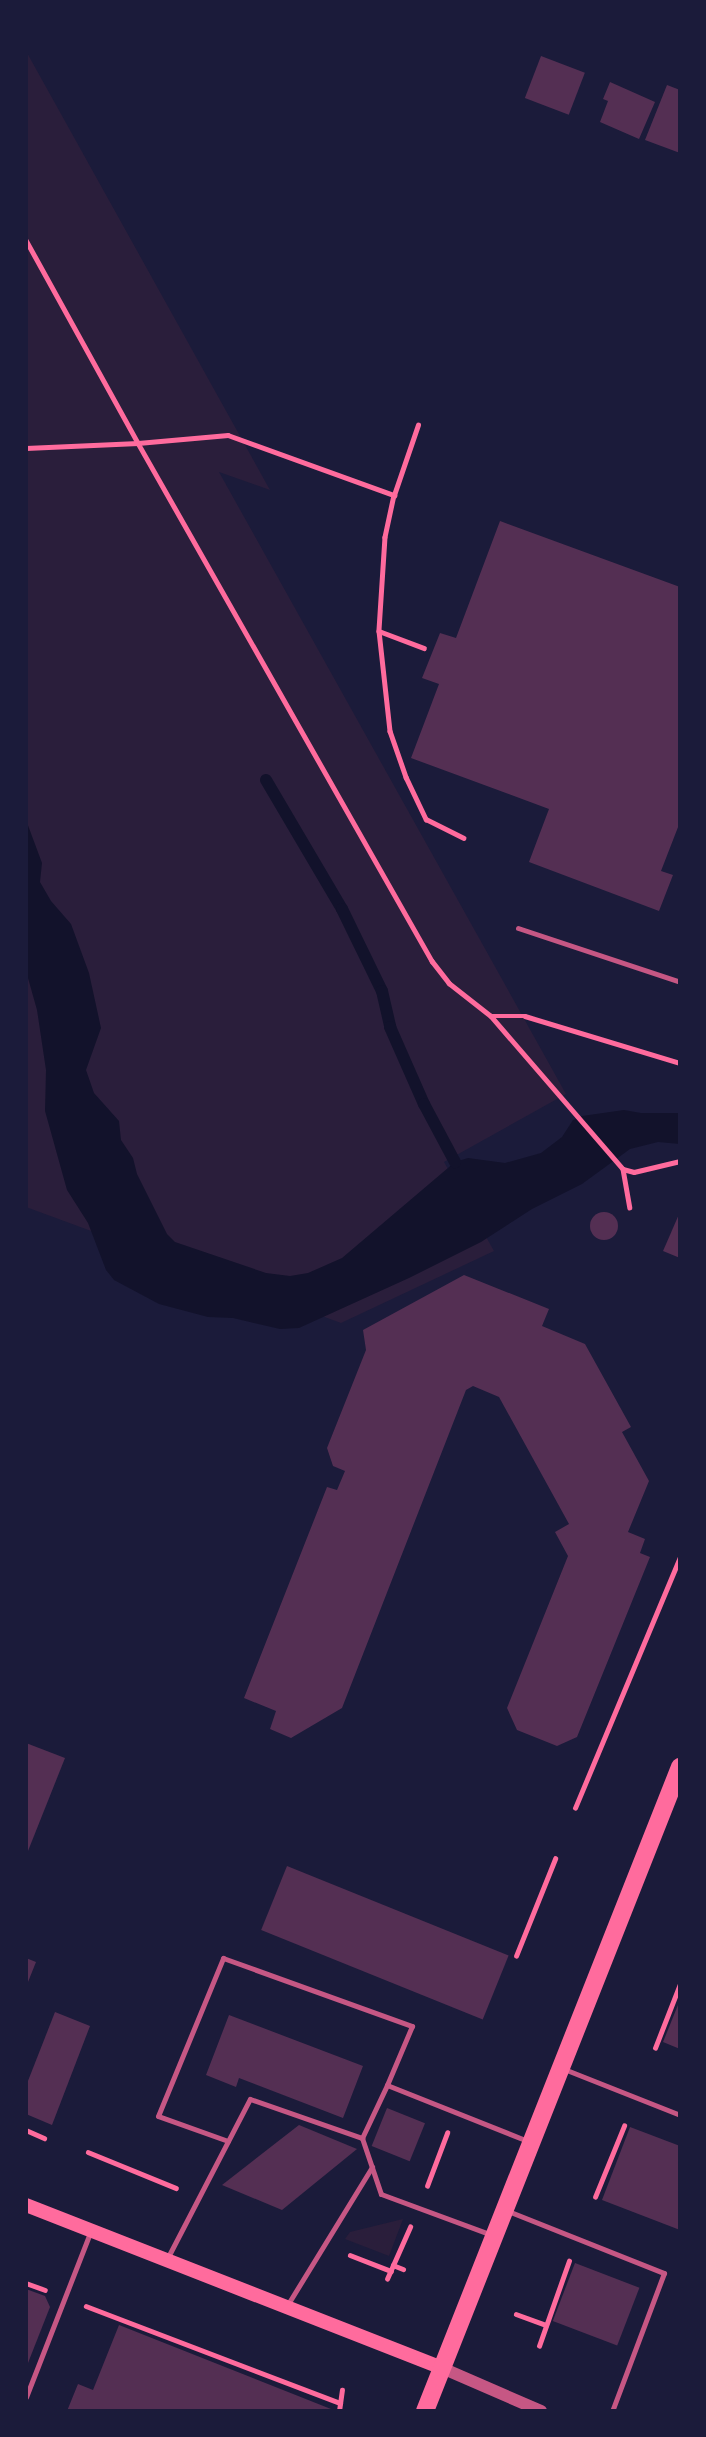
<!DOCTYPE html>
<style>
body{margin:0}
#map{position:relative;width:706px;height:2437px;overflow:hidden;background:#1b1b3a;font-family:Manrope,sans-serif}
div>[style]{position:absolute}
.green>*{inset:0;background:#2a1e3b}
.water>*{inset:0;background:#12122b}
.stream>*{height:12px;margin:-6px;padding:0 6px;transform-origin:6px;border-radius:6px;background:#12122b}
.building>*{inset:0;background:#542f53;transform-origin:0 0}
.round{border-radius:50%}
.path>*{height:4.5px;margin:-2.25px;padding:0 2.25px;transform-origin:2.25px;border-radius:2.25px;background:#ff6b9d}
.service>*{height:5px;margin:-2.5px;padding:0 2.5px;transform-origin:2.5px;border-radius:2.5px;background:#c65784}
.tertiary>*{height:12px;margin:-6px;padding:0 6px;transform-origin:6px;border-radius:6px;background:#c65784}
.secondary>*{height:14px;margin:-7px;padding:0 7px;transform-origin:7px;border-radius:7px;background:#ff6b9d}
.primary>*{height:18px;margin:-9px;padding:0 9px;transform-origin:9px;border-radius:9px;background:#ff6b9d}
span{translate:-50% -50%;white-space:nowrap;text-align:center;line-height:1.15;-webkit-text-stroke:6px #1b1b3a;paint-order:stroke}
.frame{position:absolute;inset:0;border:28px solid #1b1b3a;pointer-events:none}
</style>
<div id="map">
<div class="green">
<i style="clip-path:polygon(26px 51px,270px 490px,219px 472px,566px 1094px,444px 1162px,494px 1251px,341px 1323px,26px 1207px)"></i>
<i style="clip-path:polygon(403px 2219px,389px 2256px,345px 2239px,350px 2232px)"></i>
</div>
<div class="water">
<i style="clip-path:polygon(26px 820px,42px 863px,40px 882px,51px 901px,71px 924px,89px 973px,101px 1028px,86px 1070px,94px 1093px,119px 1121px,121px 1140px,133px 1158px,137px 1174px,167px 1234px,175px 1242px,266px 1273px,290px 1276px,308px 1273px,342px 1258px,455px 1162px,468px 1158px,505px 1163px,541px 1153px,562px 1137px,573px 1120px,582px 1116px,624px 1110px,641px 1113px,680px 1113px,680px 1144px,658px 1142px,630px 1149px,582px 1184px,532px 1209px,481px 1242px,409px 1278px,299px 1328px,280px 1329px,233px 1318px,208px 1317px,159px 1304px,114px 1280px,106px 1270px,88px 1223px,67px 1190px,45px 1111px,46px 1070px,37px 1010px,26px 971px)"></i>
</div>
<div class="stream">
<i style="left:266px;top:780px;width:150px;rotate:59.5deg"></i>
<i style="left:342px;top:909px;width:91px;rotate:64deg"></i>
<i style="left:382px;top:991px;width:37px;rotate:77deg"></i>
<i style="left:390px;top:1027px;width:84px;rotate:66.2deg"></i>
<i style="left:424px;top:1104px;width:66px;rotate:61.9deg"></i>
</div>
<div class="building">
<i style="left:541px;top:56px;width:47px;height:45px;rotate:21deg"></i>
<i style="clip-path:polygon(610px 82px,655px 102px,639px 139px,600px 122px,608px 101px,603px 99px)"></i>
<i style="clip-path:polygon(667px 85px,680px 90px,680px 153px,645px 140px)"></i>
<i style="clip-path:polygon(500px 521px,680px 587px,680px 822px,661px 871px,673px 875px,659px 911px,529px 862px,549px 809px,411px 758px,439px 684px,422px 678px,440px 633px,456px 638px)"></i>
<i style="clip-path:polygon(680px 1212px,680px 1258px,663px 1251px)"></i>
<i class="round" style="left:590px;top:1212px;width:28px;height:28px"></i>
<i style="clip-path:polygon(464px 1275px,549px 1309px,542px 1326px,585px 1344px,631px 1427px,622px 1432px,649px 1481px,628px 1532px,645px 1539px,640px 1553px,650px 1557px,577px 1737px,557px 1746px,517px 1730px,507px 1708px,568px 1556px,555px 1532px,569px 1524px,499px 1397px,473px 1386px,466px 1390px,342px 1708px,291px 1738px,270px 1729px,276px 1711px,244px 1698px,327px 1487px,337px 1490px,345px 1471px,333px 1466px,327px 1448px,366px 1350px,363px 1330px)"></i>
<i style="clip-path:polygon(26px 1743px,65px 1758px,26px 1856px)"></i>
<i style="left:287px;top:1866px;width:239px;height:69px;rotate:22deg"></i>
<i style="clip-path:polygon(26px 1958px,36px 1962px,26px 1987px)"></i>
<i style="clip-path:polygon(680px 2000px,680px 2049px,663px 2042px)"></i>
<i style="clip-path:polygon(55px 2012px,90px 2026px,52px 2125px,26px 2114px,26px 2086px)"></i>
<i style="clip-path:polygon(229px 2015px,363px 2066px,343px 2118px,239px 2078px,236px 2087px,206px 2075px)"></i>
<i style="left:387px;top:2108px;width:41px;height:41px;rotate:22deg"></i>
<i style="clip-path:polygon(299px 2125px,357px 2149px,282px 2210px,222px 2185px)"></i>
<i style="clip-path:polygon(630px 2127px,680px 2146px,680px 2230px,602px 2200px)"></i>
<i style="left:575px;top:2263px;width:69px;height:62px;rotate:21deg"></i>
<i style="clip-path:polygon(26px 2289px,45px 2296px,50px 2307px,26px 2368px)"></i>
<i style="clip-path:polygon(119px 2325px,336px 2411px,67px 2411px,78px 2384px,93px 2390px)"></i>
</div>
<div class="path">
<i style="left:26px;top:240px;width:232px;rotate:61.1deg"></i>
<i style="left:138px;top:443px;width:596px;rotate:60.42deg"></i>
<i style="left:432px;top:961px;width:28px;rotate:52deg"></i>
<i style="left:449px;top:983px;width:53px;rotate:38.2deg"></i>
<i style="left:491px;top:1016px;width:202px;rotate:49.2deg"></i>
<i style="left:623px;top:1169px;width:11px;rotate:15deg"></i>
<i style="left:634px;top:1172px;width:47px;rotate:-13.4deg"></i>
<i style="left:26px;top:448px;width:112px;rotate:-2.6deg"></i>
<i style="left:138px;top:443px;width:90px;rotate:-5.1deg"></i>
<i style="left:228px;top:435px;width:177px;rotate:19.9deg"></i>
<i style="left:394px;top:495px;width:74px;rotate:-71.1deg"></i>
<i style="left:394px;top:495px;width:43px;rotate:102.1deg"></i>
<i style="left:385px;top:537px;width:94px;rotate:93.7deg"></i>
<i style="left:379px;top:631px;width:101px;rotate:83.7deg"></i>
<i style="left:390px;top:731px;width:49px;rotate:70.8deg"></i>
<i style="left:406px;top:777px;width:47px;rotate:64.5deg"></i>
<i style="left:426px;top:819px;width:42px;rotate:26.6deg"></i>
<i style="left:379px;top:631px;width:48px;rotate:20.7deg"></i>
<i style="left:492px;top:1016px;width:33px"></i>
<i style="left:525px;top:1016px;width:162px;rotate:16.9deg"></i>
<i style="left:623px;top:1169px;width:39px;rotate:80deg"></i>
<i style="left:575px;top:1808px;width:272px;rotate:-67.3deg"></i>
<i style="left:516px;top:1956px;width:105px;rotate:-68.1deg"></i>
<i style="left:655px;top:2048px;width:69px;rotate:-68.7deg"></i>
<i style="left:26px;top:2130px;width:20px;rotate:24deg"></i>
<i style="left:88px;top:2152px;width:95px;rotate:22.2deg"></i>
<i style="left:427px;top:2186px;width:57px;rotate:-69.3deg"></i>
<i style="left:595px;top:2197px;width:77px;rotate:-67.8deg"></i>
<i style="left:350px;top:2255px;width:44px;rotate:21.3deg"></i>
<i style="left:393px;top:2265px;width:11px;rotate:22deg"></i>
<i style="left:387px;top:2279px;width:57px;rotate:-66.1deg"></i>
<i style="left:26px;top:2283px;width:20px;rotate:20deg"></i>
<i style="left:86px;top:2306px;width:272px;rotate:20.9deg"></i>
<i style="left:516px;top:2314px;width:32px;rotate:20deg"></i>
<i style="left:539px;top:2346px;width:90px;rotate:-70.6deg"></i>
<i style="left:339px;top:2411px;width:21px;rotate:-82deg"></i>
</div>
<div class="service">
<i style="left:518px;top:928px;width:171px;rotate:18.4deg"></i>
<i style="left:564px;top:2069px;width:125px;rotate:21.6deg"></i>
<i style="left:362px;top:2138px;width:59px;rotate:-64.7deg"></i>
<i style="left:387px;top:2085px;width:152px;rotate:21.7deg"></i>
<i style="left:228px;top:2141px;width:74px;rotate:-160.3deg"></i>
<i style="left:158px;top:2116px;width:171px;rotate:-67.6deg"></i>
<i style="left:223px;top:1958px;width:201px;rotate:19.8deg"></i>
<i style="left:412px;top:2026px;width:64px;rotate:113deg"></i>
<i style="left:508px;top:2211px;width:168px;rotate:21.7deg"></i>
<i style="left:664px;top:2273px;width:147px;rotate:110.6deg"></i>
<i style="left:168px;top:2257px;width:178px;rotate:-62.6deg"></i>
<i style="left:250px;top:2099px;width:119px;rotate:19.2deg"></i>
<i style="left:362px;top:2138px;width:59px;rotate:71.3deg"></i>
<i style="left:381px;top:2194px;width:118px;rotate:20.3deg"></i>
<i style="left:288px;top:2304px;width:161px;rotate:-58.5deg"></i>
<i style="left:26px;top:2397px;width:176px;rotate:-68.7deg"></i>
</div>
<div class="tertiary">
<i style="left:442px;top:2368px;width:108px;rotate:23.5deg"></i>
</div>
<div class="secondary">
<i style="left:26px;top:2205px;width:447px;rotate:21.4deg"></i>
</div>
<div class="primary">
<i style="left:425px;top:2411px;width:693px;rotate:-68.4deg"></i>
</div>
<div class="frame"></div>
</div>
